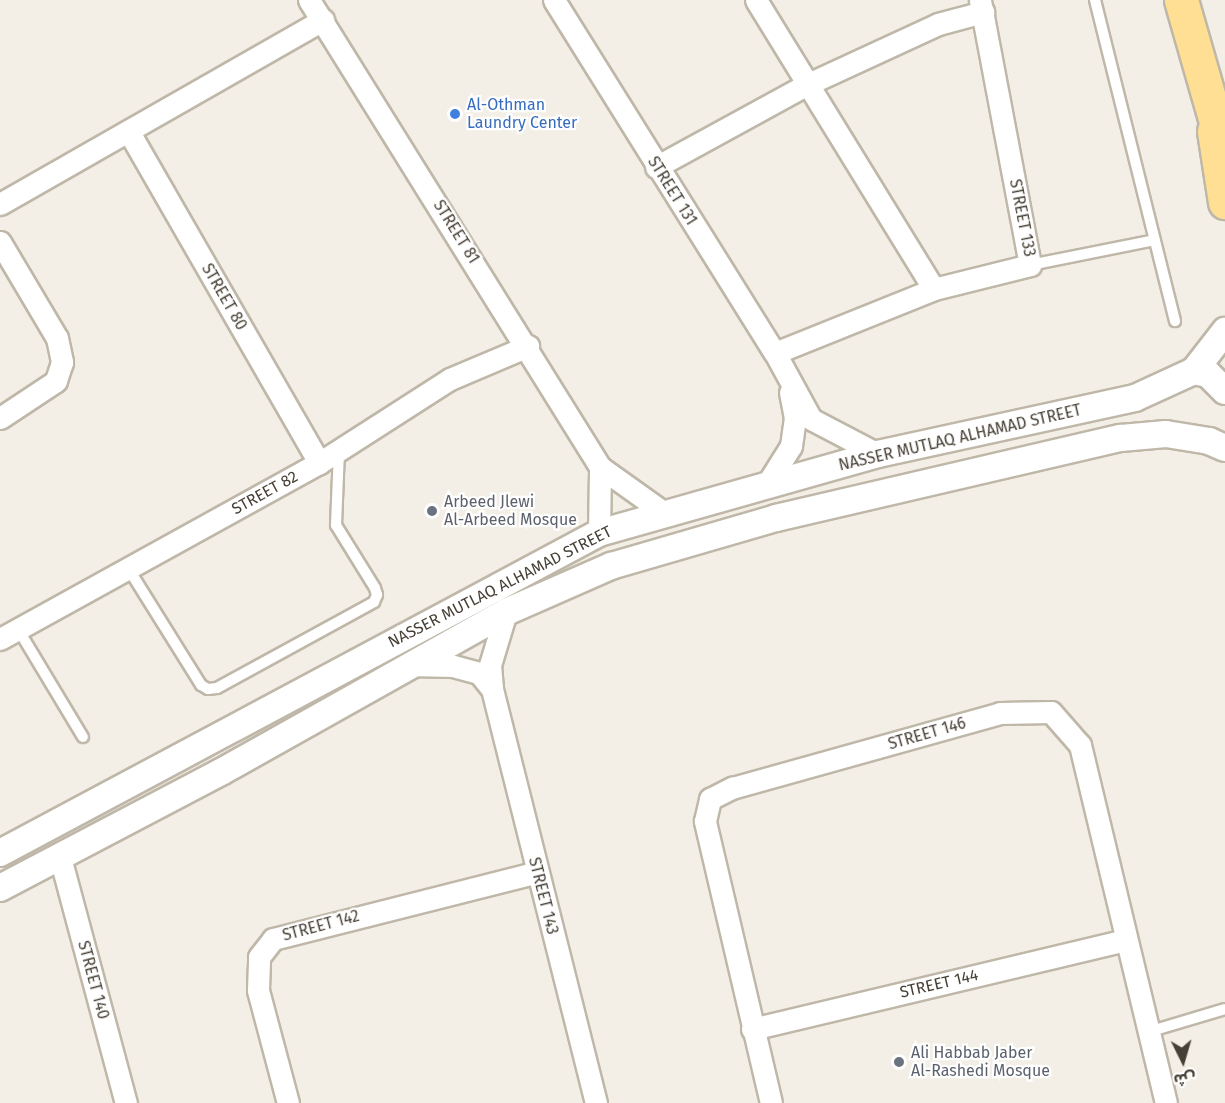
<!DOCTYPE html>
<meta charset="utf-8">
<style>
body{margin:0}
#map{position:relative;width:1225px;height:1103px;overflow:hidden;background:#f3efe6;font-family:"Fira Sans","Noto Sans Arabic",sans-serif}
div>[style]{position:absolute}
.roads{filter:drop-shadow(2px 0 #bfb7a8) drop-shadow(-2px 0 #bfb7a8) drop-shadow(0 2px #bfb7a8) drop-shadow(0 -2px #bfb7a8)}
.service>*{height:10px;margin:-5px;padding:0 5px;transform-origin:5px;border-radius:5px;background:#fff}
.minor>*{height:21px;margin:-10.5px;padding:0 10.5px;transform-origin:10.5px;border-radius:10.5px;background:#fff}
.tertiary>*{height:26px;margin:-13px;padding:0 13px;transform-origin:13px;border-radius:13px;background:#fff}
.primary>*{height:33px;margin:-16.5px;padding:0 16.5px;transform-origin:16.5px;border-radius:16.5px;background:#ffdf93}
.dots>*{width:16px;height:16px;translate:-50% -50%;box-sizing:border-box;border:3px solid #fff;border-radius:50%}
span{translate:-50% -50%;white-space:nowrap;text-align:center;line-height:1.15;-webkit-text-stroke:4.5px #fff;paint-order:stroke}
.shop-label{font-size:16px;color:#366cbe}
.left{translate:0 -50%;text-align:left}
.street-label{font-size:16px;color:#463f35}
.worship-label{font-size:16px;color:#5b616d}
.north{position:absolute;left:1153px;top:1031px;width:60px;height:60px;-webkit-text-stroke:4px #fff;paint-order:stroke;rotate:175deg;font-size:16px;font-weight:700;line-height:24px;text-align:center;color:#463f35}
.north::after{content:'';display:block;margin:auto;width:21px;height:27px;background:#463f35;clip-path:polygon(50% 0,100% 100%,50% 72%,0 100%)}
</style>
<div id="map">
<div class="roads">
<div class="service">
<i style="left:1095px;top:0;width:331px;rotate:76deg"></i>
<i style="left:1030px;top:265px;width:127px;rotate:-11.3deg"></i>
<i style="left:128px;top:568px;width:138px;rotate:58deg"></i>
<i style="left:201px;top:685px;width:8px;rotate:30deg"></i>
<i style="left:208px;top:689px;width:9px;rotate:-6deg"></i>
<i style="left:217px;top:688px;width:179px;rotate:-28.7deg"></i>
<i style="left:374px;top:602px;width:8px;rotate:-67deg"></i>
<i style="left:377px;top:595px;width:7px;rotate:-106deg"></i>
<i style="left:375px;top:588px;width:74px;rotate:-121.8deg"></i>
<i style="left:336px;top:525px;width:74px;rotate:-87.7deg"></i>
<i style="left:18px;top:629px;width:126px;rotate:59deg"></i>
<i style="left:1148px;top:1032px;width:80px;rotate:-16.6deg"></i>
</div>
<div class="minor">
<i style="left:309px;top:0;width:550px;rotate:58.07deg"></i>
<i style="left:600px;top:467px;width:77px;rotate:35.5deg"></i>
<i style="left:554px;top:0;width:416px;rotate:58deg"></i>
<i style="left:775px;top:353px;width:75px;rotate:61.4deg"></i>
<i style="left:811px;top:419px;width:76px;rotate:27.6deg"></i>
<i style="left:756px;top:0;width:339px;rotate:58.4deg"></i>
<i style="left:129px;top:132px;width:382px;rotate:60.1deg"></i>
<i style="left:656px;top:167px;width:171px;rotate:-28.7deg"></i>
<i style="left:806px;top:85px;width:145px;rotate:-24.8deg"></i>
<i style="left:938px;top:24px;width:47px;rotate:-14.9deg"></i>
<i style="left:0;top:204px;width:372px;rotate:-29.7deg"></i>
<i style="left:0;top:242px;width:112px;rotate:59.3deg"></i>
<i style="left:57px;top:338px;width:25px;rotate:78deg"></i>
<i style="left:62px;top:362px;width:20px;rotate:108deg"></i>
<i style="left:56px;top:381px;width:67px;rotate:146.5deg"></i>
<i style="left:775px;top:353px;width:171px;rotate:-21.9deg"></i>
<i style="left:934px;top:289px;width:99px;rotate:-14deg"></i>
<i style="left:1030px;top:265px;width:270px;rotate:-100.7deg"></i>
<i style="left:767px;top:484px;width:45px;rotate:-57.7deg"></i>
<i style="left:791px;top:446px;width:28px;rotate:-82deg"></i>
<i style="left:795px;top:418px;width:26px;rotate:-101deg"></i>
<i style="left:599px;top:533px;width:66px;rotate:-89.1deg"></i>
<i style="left:506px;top:612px;width:55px;rotate:106.8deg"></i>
<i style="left:490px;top:665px;width:24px;rotate:85deg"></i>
<i style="left:492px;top:689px;width:427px;rotate:75.9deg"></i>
<i style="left:0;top:639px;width:364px;rotate:-28.9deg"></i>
<i style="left:319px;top:463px;width:156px;rotate:-32.7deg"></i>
<i style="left:450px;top:379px;width:85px;rotate:-22.9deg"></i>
<i style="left:408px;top:665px;width:45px;rotate:1.3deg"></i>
<i style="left:453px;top:666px;width:27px;rotate:15deg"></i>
<i style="left:479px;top:673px;width:21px;rotate:51deg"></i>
<i style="left:60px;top:857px;width:255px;rotate:75deg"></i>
<i style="left:752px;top:1029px;width:383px;rotate:-13.4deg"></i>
<i style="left:288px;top:1103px;width:117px;rotate:-104.9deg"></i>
<i style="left:258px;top:990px;width:33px;rotate:-88deg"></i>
<i style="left:259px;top:957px;width:23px;rotate:-52deg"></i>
<i style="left:273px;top:939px;width:272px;rotate:-14.2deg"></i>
<i style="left:771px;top:1103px;width:290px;rotate:-103.2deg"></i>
<i style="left:705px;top:821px;width:23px;rotate:-77deg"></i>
<i style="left:710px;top:799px;width:25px;rotate:-27deg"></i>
<i style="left:732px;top:788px;width:278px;rotate:-15.6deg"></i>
<i style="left:1000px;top:713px;width:51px;rotate:-1.1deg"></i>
<i style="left:1051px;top:712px;width:44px;rotate:48.7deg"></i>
<i style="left:1080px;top:745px;width:368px;rotate:76.5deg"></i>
</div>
<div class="tertiary">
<i style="left:1194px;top:371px;width:14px;rotate:12deg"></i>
<i style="left:1208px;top:374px;width:24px;rotate:45deg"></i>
<i style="left:0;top:853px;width:679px;rotate:-28.11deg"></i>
<i style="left:599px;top:533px;width:290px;rotate:-15.8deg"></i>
<i style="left:878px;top:454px;width:263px;rotate:-12.3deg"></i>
<i style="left:1135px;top:398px;width:65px;rotate:-24.6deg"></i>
<i style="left:1194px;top:371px;width:51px;rotate:-52.2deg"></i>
<i style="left:0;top:888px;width:250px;rotate:-27.7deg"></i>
<i style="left:221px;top:772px;width:327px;rotate:-29.3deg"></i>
<i style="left:506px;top:612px;width:115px;rotate:-23.7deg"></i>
<i style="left:611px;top:566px;width:172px;rotate:-16.2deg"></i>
<i style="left:776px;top:518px;width:354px;rotate:-13.1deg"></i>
<i style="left:1121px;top:438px;width:45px;rotate:-5.1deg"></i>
<i style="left:1166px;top:434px;width:44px;rotate:9.2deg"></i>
<i style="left:1209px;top:441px;width:17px;rotate:24deg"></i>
</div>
<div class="primary">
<i style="left:1181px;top:0;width:159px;rotate:74deg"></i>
<i style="left:1214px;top:131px;width:72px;rotate:81.2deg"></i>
</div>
</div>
<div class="dots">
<i style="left:455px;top:114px;background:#3f7fe0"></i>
<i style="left:432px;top:511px;background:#6b7280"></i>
<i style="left:899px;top:1062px;background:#6b7280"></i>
</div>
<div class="shop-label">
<span class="left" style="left:467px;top:114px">Al-Othman<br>Laundry Center</span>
</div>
<div class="street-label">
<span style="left:672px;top:191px;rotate:58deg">STREET 131</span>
<span style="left:1022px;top:218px;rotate:79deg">STREET 133</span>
<span style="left:456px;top:232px;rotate:58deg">STREET 81</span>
<span style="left:224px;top:297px;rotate:60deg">STREET 80</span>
<span style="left:960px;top:438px;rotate:-13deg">NASSER MUTLAQ ALHAMAD STREET</span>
<span style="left:265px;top:493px;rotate:-29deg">STREET 82</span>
<span style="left:500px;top:587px;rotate:-27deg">NASSER MUTLAQ ALHAMAD STREET</span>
<span style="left:927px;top:734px;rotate:-16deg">STREET 146</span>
<span style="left:543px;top:896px;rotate:76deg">STREET 143</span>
<span style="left:321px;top:926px;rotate:-15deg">STREET 142</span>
<span style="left:93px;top:980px;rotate:75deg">STREET 140</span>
<span style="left:939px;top:984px;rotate:-13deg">STREET 144</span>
</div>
<div class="worship-label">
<span class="left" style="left:444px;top:511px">Arbeed Jlewi<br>Al-Arbeed Mosque</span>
<span class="left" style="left:911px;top:1062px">Ali Habbab Jaber<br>Al-Rashedi Mosque</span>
</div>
<div class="north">ش</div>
</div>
